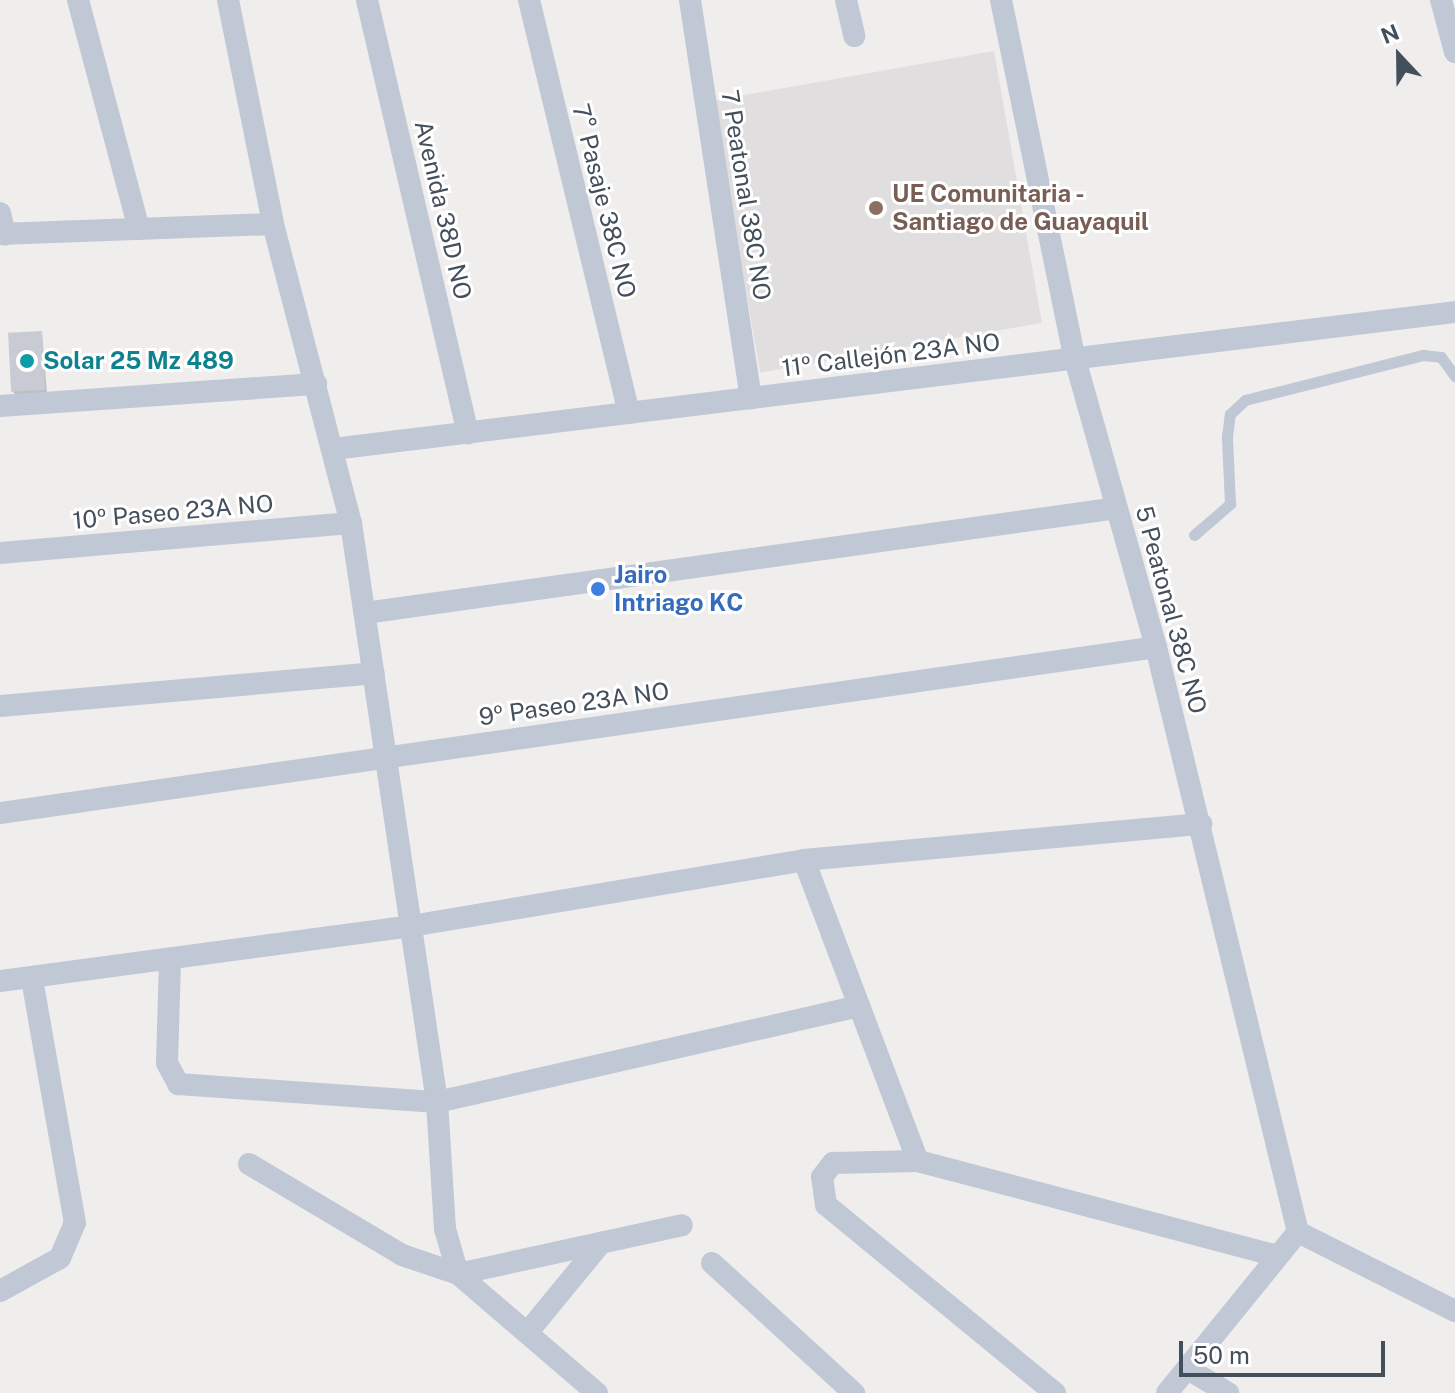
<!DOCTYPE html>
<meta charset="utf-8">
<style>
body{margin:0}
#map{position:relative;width:1455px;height:1393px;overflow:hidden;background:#f0eded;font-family:"Public Sans",sans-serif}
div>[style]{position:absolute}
.education>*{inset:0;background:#e1dedf;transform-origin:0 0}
.shadow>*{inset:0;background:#0003}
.building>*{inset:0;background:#c9cbd4;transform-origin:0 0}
.lane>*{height:11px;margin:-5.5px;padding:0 5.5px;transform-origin:5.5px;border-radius:5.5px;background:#bfc8d4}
.street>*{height:22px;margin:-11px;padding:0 11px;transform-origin:11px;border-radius:11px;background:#bfc8d4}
.dots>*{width:22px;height:22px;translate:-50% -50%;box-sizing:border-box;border:4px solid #fff;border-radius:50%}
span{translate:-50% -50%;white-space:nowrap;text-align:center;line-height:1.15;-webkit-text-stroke:6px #fff;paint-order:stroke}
.education-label{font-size:24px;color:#785e54;font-weight:700}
.left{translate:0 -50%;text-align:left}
.street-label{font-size:24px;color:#444f5c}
.culture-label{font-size:24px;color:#0d838f;font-weight:700}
.shop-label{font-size:24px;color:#366cbe;font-weight:700}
.north{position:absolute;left:1359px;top:16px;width:80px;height:80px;-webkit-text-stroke:6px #fff;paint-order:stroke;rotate:338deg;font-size:22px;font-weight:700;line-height:32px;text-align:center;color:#444f5c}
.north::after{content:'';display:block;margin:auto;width:28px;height:36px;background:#444f5c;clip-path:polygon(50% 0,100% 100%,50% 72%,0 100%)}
.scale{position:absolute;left:1179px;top:1341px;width:206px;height:36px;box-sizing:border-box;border:4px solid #444f5c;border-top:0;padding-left:10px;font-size:24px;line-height:28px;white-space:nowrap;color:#444f5c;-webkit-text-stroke:6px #fff;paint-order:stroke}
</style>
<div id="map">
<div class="education">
<i style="left:994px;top:51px;width:276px;height:286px;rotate:80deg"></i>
</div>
<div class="shadow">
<i style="clip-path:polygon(42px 333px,47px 393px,16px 395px,12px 391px)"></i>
</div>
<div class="building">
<i style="left:42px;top:331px;width:59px;height:34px;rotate:87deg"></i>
</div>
<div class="lane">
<i style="left:1194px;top:535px;width:48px;rotate:-40.7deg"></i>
<i style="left:1230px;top:504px;width:67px;rotate:-92.6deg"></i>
<i style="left:1227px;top:437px;width:23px;rotate:-83deg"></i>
<i style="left:1230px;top:414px;width:21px;rotate:-43deg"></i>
<i style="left:1245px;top:400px;width:184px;rotate:-14.2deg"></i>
<i style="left:1423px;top:355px;width:18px;rotate:6deg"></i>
<i style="left:1441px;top:357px;width:24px;rotate:54deg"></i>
</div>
<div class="street">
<i style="left:78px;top:0;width:237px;rotate:75.1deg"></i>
<i style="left:228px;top:0;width:228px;rotate:78.6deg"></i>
<i style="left:273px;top:224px;width:309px;rotate:75.4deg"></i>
<i style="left:351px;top:523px;width:585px;rotate:81.55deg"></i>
<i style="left:437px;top:1102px;width:127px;rotate:86.4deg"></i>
<i style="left:445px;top:1229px;width:47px;rotate:73.9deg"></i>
<i style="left:367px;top:0;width:445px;rotate:76.9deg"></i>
<i style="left:529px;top:0;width:425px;rotate:76.4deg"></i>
<i style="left:690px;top:0;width:403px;rotate:81.3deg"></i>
<i style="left:846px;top:0;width:37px;rotate:77deg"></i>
<i style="left:1001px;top:0;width:367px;rotate:78.4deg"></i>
<i style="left:1075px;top:359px;width:299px;rotate:74.3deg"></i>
<i style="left:1156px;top:647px;width:602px;rotate:76.36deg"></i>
<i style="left:1441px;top:0;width:54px;rotate:74.9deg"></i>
<i style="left:0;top:213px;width:22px;rotate:77deg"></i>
<i style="left:0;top:234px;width:273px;rotate:-2.1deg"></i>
<i style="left:0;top:406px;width:317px;rotate:-4deg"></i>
<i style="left:333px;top:449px;width:1130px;rotate:-6.96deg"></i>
<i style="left:0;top:553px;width:352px;rotate:-4.9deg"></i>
<i style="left:365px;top:613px;width:759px;rotate:-7.95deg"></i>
<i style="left:0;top:706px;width:375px;rotate:-5deg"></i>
<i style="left:0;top:813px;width:1168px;rotate:-8.17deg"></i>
<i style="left:804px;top:860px;width:322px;rotate:69.3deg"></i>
<i style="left:170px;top:961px;width:102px;rotate:91.7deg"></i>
<i style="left:167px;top:1063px;width:24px;rotate:62deg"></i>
<i style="left:178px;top:1084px;width:260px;rotate:4deg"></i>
<i style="left:437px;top:1102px;width:433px;rotate:-12.8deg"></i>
<i style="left:0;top:981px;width:415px;rotate:-7.6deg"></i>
<i style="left:411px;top:926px;width:399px;rotate:-9.5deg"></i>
<i style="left:804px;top:860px;width:399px;rotate:-5.2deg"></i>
<i style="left:249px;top:1164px;width:178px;rotate:30.7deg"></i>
<i style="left:402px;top:1255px;width:59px;rotate:18.7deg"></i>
<i style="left:458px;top:1274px;width:183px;rotate:40.6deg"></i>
<i style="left:712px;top:1263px;width:193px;rotate:42.5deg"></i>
<i style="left:458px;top:1274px;width:229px;rotate:-12.3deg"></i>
<i style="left:0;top:1291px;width:68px;rotate:-28.8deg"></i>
<i style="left:60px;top:1258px;width:38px;rotate:-67deg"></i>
<i style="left:75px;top:1223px;width:249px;rotate:-100deg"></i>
<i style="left:527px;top:1333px;width:117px;rotate:-50.6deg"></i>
<i style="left:1188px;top:1369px;width:47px;rotate:31deg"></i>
<i style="left:1055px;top:1393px;width:296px;rotate:-140.6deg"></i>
<i style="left:826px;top:1205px;width:28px;rotate:-98deg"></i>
<i style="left:822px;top:1177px;width:18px;rotate:-52deg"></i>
<i style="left:833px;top:1163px;width:85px;rotate:-1.3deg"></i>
<i style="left:918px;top:1161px;width:367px;rotate:14.8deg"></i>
<i style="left:1167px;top:1393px;width:208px;rotate:-50.9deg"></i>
<i style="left:1298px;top:1232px;width:176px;rotate:26.7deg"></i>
</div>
<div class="dots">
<i style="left:876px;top:208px;background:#8d6e63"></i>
<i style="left:27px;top:361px;background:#0f9aa8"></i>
<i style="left:598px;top:589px;background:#3f7fe0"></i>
</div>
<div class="education-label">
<span class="left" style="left:892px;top:208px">UE Comunitaria -<br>Santiago de Guayaquil</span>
</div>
<div class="street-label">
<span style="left:746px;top:195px;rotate:81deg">7 Peatonal 38C NO</span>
<span style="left:604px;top:201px;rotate:76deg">7° Pasaje 38C NO</span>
<span style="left:443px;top:210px;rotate:77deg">Avenida 38D NO</span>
<span style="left:891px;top:355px;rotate:-7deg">11º Callejón 23A NO</span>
<span style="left:173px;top:512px;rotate:-5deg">10º Paseo 23A NO</span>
<span style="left:1171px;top:610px;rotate:75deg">5 Peatonal 38C NO</span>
<span style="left:574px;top:704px;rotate:-8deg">9º Paseo 23A NO</span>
</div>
<div class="culture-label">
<span class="left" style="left:43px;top:361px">Solar 25 Mz 489</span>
</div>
<div class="shop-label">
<span class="left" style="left:614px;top:589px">Jairo<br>Intriago KC</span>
</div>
<div class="north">N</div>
<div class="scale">50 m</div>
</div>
